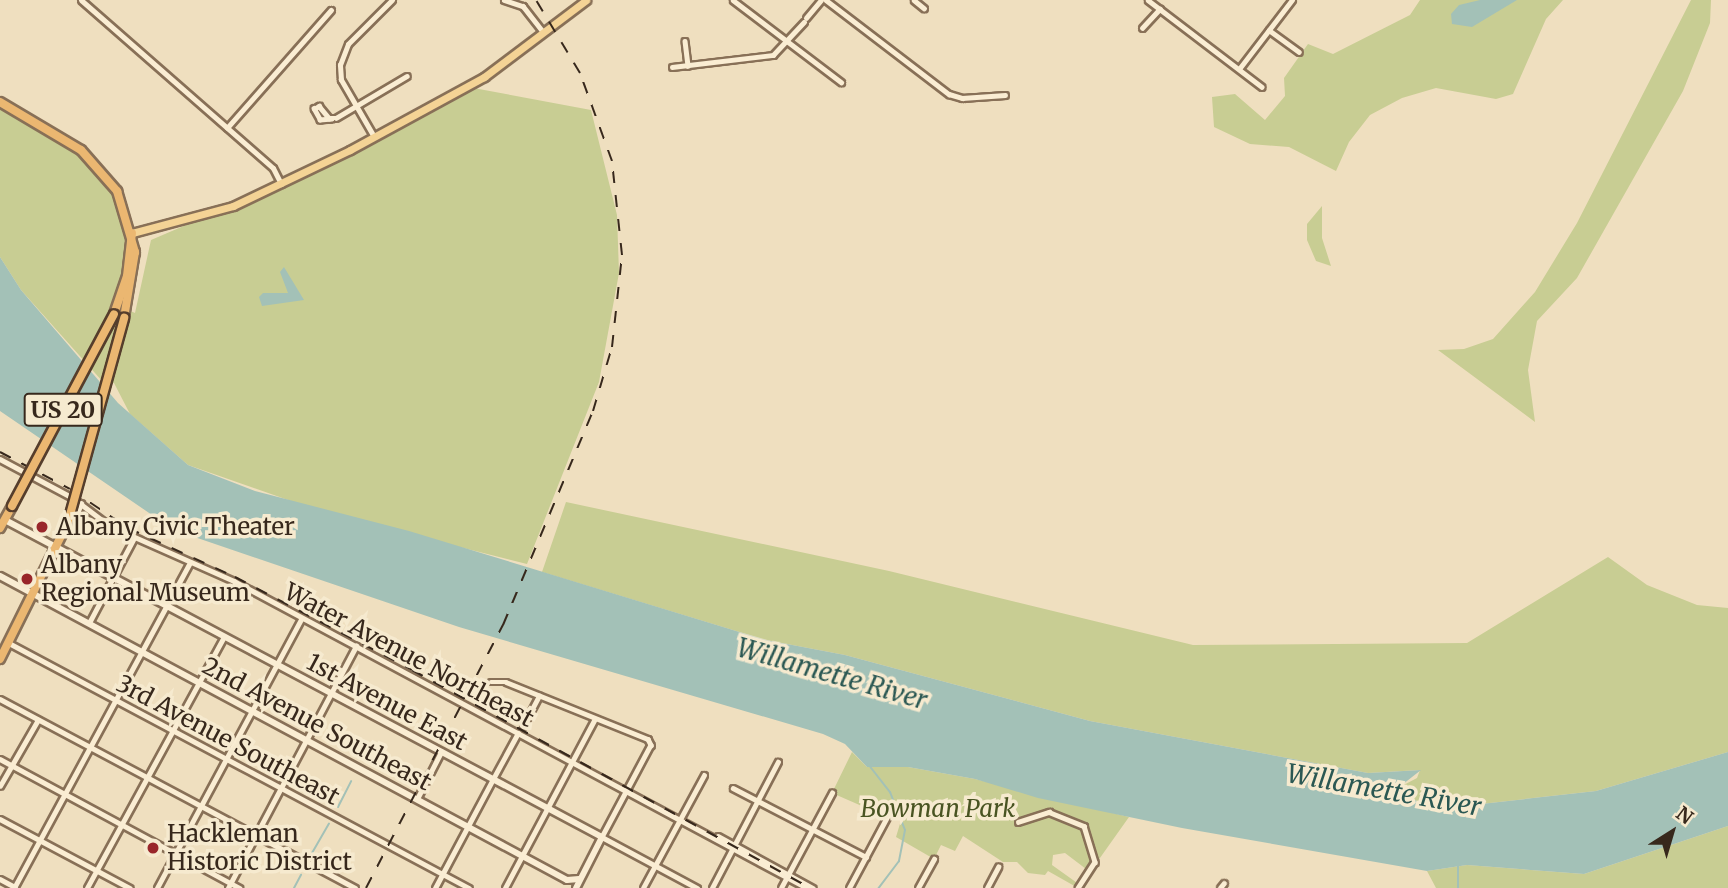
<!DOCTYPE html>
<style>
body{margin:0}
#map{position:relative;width:1728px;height:888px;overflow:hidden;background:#efdfbf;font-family:Merriweather,serif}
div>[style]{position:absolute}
.green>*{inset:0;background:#c8cd93}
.water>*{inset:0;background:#a3c1b7}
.stream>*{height:2px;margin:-1px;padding:0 1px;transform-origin:1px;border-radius:1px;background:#a3c1b7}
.roads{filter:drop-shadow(2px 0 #887057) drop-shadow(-2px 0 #887057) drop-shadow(0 2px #887057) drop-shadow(0 -2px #887057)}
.minor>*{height:4.5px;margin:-2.25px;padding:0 2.25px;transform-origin:2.25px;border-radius:2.25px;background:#faedd3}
.tertiary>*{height:5px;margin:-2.5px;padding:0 2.5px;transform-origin:2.5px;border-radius:2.5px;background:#faedd3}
.secondary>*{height:6px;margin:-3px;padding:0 3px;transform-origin:3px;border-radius:3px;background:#faedd3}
.primary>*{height:7px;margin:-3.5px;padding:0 3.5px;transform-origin:3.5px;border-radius:3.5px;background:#f4d395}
.trunk>*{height:8px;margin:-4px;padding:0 4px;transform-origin:4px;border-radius:4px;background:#ebb771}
.rail>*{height:2px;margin-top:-1px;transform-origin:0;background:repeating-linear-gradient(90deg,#37281c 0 12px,transparent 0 24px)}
.bridges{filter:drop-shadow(2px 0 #563e2c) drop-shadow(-2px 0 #563e2c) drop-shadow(0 2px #563e2c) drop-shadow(0 -2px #563e2c)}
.trunk-bridge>*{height:8px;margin:-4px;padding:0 4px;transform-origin:4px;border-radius:4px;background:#ebb771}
.dots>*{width:19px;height:19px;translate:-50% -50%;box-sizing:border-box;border:4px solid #f6eacf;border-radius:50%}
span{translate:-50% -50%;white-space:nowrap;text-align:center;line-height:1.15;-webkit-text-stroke:7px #f6eacf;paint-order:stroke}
.shield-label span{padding:2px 5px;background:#f6eacf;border:2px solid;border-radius:5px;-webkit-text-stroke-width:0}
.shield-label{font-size:23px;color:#37281c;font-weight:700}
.poi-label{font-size:24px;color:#37281c}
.left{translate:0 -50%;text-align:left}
.street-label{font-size:24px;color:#37281c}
.park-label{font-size:24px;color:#495422;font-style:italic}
.water-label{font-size:26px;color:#2b5853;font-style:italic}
.north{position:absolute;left:1637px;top:797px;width:70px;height:70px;-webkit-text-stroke:5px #f6eacf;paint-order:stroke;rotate:37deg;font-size:19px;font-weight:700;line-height:28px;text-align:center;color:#37281c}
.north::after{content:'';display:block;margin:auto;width:24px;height:32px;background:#37281c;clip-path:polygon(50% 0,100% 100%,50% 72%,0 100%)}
</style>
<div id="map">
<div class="green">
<i style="clip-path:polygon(1420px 0,1563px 0,1546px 19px,1513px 94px,1496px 99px,1436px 88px,1402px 98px,1370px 115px,1349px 142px,1336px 171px,1289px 147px,1250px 144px,1214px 127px,1212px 97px,1235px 94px,1265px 120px,1285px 96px,1284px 78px,1308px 44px,1333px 54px,1410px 15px)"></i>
<i style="clip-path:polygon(1691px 0,1711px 0,1710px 23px,1683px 91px,1577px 278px,1537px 321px,1528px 370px,1535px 422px,1438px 350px,1464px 349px,1493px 339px,1535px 292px,1577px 223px)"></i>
<i style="clip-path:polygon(468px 87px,591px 110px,617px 215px,619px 273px,599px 382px,527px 564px,325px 513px,188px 465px,130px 414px,114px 383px,103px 382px,21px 290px,0 257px,0 102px,91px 158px,126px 212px,128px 245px,117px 305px,135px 313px,151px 240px,263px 192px)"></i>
<i style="clip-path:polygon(1322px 206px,1322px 238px,1331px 266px,1316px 261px,1307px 240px,1307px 224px)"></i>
<i style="clip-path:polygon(566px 502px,889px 571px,1193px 645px,1467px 643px,1608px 557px,1647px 585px,1697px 605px,1728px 608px,1728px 752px,1596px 791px,1463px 806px,1436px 799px,1418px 802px,1398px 788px,1417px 778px,1420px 770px,1368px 773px,1090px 721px,845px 655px,766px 640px,542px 572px)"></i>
<i style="clip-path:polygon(852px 752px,867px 767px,908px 767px,975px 779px,1129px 817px,1090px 872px,1065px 853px,1053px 855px,1052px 865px,1080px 885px,1078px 888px,1048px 871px,1045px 875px,1028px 873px,1017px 862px,1003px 862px,963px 836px,955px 851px,941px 845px,934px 859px,896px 837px,902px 817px,887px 817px,832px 793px)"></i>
<i style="clip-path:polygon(1728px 826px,1728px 888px,1436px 888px,1427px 871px,1467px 865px,1584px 874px)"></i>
</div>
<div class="water">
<i style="clip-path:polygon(1480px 0,1517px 0,1472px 27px,1452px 24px,1451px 14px,1459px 5px)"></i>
<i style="clip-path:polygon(0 257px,21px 290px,118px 403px,188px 465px,255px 491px,409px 531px,766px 640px,845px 655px,1090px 721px,1368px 773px,1421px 770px,1398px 788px,1418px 802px,1436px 799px,1463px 806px,1596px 791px,1728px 752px,1728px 826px,1584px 874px,1467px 865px,1427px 871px,1182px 828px,1038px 798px,975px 779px,908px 767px,867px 767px,845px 744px,823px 734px,459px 627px,174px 530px,0 411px)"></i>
<i style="clip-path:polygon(284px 267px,304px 300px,262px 306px,259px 297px,263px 293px,288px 293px,280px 272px)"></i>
</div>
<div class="stream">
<i style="left:868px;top:764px;width:36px;rotate:52deg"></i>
<i style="left:890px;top:792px;width:41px;rotate:68.5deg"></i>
<i style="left:905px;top:830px;width:32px;rotate:101deg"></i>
<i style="left:899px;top:861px;width:34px;rotate:127deg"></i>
<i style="left:338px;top:807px;width:29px;rotate:-63deg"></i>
<i style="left:312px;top:853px;width:34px;rotate:-60deg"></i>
<i style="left:1458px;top:865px;width:23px;rotate:90deg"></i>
<i style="left:294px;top:888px;width:15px;rotate:-62deg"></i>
</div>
<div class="roads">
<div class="minor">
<i style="left:504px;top:0;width:20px;rotate:18deg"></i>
<i style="left:523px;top:6px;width:33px;rotate:52deg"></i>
<i style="left:733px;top:0;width:136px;rotate:37.2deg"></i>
<i style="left:826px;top:0;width:155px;rotate:37.4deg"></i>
<i style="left:949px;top:94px;width:14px;rotate:17deg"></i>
<i style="left:962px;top:98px;width:43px;rotate:-4deg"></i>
<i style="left:914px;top:0;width:13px;rotate:39deg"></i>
<i style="left:1148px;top:0;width:143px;rotate:37.3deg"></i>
<i style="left:806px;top:18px;width:23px;rotate:-50deg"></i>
<i style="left:1142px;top:28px;width:26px;rotate:-47deg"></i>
<i style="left:1269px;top:30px;width:37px;rotate:36deg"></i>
<i style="left:685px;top:41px;width:25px;rotate:83deg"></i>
<i style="left:672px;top:67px;width:102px;rotate:-6.8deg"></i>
<i style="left:773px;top:55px;width:45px;rotate:-46.8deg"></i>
<i style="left:1239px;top:69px;width:87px;rotate:-52.5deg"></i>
<i style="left:332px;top:119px;width:12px;rotate:175deg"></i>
<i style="left:320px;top:120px;width:13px;rotate:-119deg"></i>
<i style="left:314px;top:109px;width:6px;rotate:-31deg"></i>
<i style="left:319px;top:106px;width:16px;rotate:50deg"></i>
<i style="left:329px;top:118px;width:7px"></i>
<i style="left:336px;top:118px;width:82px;rotate:-30.6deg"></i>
<i style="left:227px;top:128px;width:157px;rotate:-48.6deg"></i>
<i style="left:374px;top:137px;width:66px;rotate:-120.1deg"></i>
<i style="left:341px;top:80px;width:15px;rotate:-94deg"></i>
<i style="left:340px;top:65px;width:22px;rotate:-69deg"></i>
<i style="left:348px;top:44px;width:62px;rotate:-45deg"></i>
<i style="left:0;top:459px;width:83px;rotate:28.1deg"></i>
<i style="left:73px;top:498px;width:46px;rotate:37.1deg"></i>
<i style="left:110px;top:526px;width:136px;rotate:23.9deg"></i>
<i style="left:234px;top:581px;width:650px;rotate:28.18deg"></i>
<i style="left:78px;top:511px;width:8px;rotate:-67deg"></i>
<i style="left:89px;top:623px;width:96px;rotate:-62.1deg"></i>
<i style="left:9px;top:643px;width:521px;rotate:28.04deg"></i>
<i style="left:491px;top:682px;width:15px"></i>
<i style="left:506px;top:682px;width:153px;rotate:21.9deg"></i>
<i style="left:648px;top:739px;width:7px;rotate:63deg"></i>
<i style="left:651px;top:745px;width:104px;rotate:118deg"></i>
<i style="left:602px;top:837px;width:108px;rotate:28.2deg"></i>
<i style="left:0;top:699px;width:402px;rotate:28deg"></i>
<i style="left:523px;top:726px;width:34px;rotate:-62deg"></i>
<i style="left:0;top:759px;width:272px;rotate:28.3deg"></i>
<i style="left:493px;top:779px;width:52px;rotate:-61.5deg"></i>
<i style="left:0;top:786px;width:76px;rotate:-60.1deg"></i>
<i style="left:733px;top:788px;width:150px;rotate:27.4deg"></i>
<i style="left:417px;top:799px;width:53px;rotate:-62.9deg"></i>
<i style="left:0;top:819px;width:147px;rotate:28deg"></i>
<i style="left:1018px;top:822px;width:33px;rotate:-18deg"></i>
<i style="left:1049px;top:812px;width:38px;rotate:22deg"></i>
<i style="left:1084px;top:826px;width:38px;rotate:73deg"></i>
<i style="left:1095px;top:862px;width:31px;rotate:123deg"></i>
<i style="left:718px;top:836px;width:108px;rotate:28.7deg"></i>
<i style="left:0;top:879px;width:17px;rotate:28deg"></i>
<i style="left:14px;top:888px;width:370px;rotate:-61.6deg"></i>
<i style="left:87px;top:888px;width:286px;rotate:-61.4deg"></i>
<i style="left:157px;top:888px;width:305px;rotate:-61.8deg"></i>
<i style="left:228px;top:888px;width:274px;rotate:-62.1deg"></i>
<i style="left:505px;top:888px;width:191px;rotate:-62deg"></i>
<i style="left:643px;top:888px;width:128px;rotate:-61.6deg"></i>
<i style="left:712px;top:888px;width:142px;rotate:-62.4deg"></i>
<i style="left:781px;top:888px;width:108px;rotate:-61.8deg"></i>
<i style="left:849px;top:888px;width:81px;rotate:-61.8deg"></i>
<i style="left:918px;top:888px;width:33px;rotate:-61deg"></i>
<i style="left:987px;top:888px;width:24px;rotate:-62deg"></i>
<i style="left:1220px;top:888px;width:6px;rotate:-51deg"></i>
</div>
<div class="tertiary">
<i style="left:81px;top:0;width:255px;rotate:41.2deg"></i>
<i style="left:273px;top:168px;width:18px;rotate:63deg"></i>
<i style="left:435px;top:888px;width:123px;rotate:-62deg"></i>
</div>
<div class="secondary">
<i style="left:5px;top:520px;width:676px;rotate:27.97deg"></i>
<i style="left:602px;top:837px;width:57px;rotate:117deg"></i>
<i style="left:0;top:576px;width:643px;rotate:28.2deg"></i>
<i style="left:567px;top:880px;width:12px;rotate:-5deg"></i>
</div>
<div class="primary">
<i style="left:132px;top:233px;width:105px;rotate:-15deg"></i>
<i style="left:233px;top:206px;width:130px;rotate:-25.6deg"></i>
<i style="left:350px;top:150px;width:153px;rotate:-28.6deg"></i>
<i style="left:484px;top:77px;width:128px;rotate:-37deg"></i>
</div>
<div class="trunk">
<i style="left:0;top:102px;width:94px;rotate:30.7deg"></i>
<i style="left:81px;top:150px;width:55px;rotate:48.7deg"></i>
<i style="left:117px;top:191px;width:64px;rotate:73.6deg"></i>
<i style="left:135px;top:252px;width:67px;rotate:99.5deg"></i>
<i style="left:114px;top:314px;width:40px;rotate:-71.1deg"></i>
<i style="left:127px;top:276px;width:43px;rotate:-83.4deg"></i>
<i style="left:0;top:528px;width:25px;rotate:-61deg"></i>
<i style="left:0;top:659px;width:153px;rotate:-63.6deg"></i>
</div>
</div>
<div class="rail">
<i style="left:0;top:452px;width:79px;rotate:27.9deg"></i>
<i style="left:70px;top:489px;width:70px;rotate:33.9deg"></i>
<i style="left:128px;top:528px;width:118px;rotate:24.6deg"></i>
<i style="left:235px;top:577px;width:200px;rotate:27.7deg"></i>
<i style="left:412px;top:670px;width:455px;rotate:28.7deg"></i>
<i style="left:366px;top:888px;width:297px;rotate:-62.5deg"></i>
<i style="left:503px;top:625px;width:232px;rotate:-67.2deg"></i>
<i style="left:593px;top:411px;width:67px;rotate:-73.5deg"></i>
<i style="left:612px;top:347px;width:93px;rotate:-83.8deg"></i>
<i style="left:622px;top:255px;width:95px;rotate:-96.1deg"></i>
<i style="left:612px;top:161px;width:94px;rotate:-110deg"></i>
<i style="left:580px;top:73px;width:85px;rotate:-121.1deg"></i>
</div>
<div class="bridges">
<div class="trunk-bridge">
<i style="left:12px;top:506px;width:217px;rotate:-62deg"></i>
<i style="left:68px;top:522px;width:212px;rotate:-74.6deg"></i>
</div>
</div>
<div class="dots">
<i style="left:42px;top:527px;background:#99262a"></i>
<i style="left:27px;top:579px;background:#99262a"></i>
<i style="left:153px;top:848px;background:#99262a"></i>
</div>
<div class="shield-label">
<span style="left:63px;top:410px">US 20</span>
</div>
<div class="poi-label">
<span class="left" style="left:56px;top:527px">Albany Civic Theater</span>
<span class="left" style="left:41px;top:579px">Albany<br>Regional Museum</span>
<span class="left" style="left:167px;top:848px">Hackleman<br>Historic District</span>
</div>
<div class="street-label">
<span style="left:409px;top:655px;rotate:28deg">Water Avenue Northeast</span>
<span style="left:387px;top:702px;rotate:28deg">1st Avenue East</span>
<span style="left:317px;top:724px;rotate:28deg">2nd Avenue Southeast</span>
<span style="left:228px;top:740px;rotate:28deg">3rd Avenue Southeast</span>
</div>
<div class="park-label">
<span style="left:938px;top:809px">Bowman Park</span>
</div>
<div class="water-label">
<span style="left:832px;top:674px;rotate:16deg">Willamette River</span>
<span style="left:1384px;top:790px;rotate:10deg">Willamette River</span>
</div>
<div class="north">N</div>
</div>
